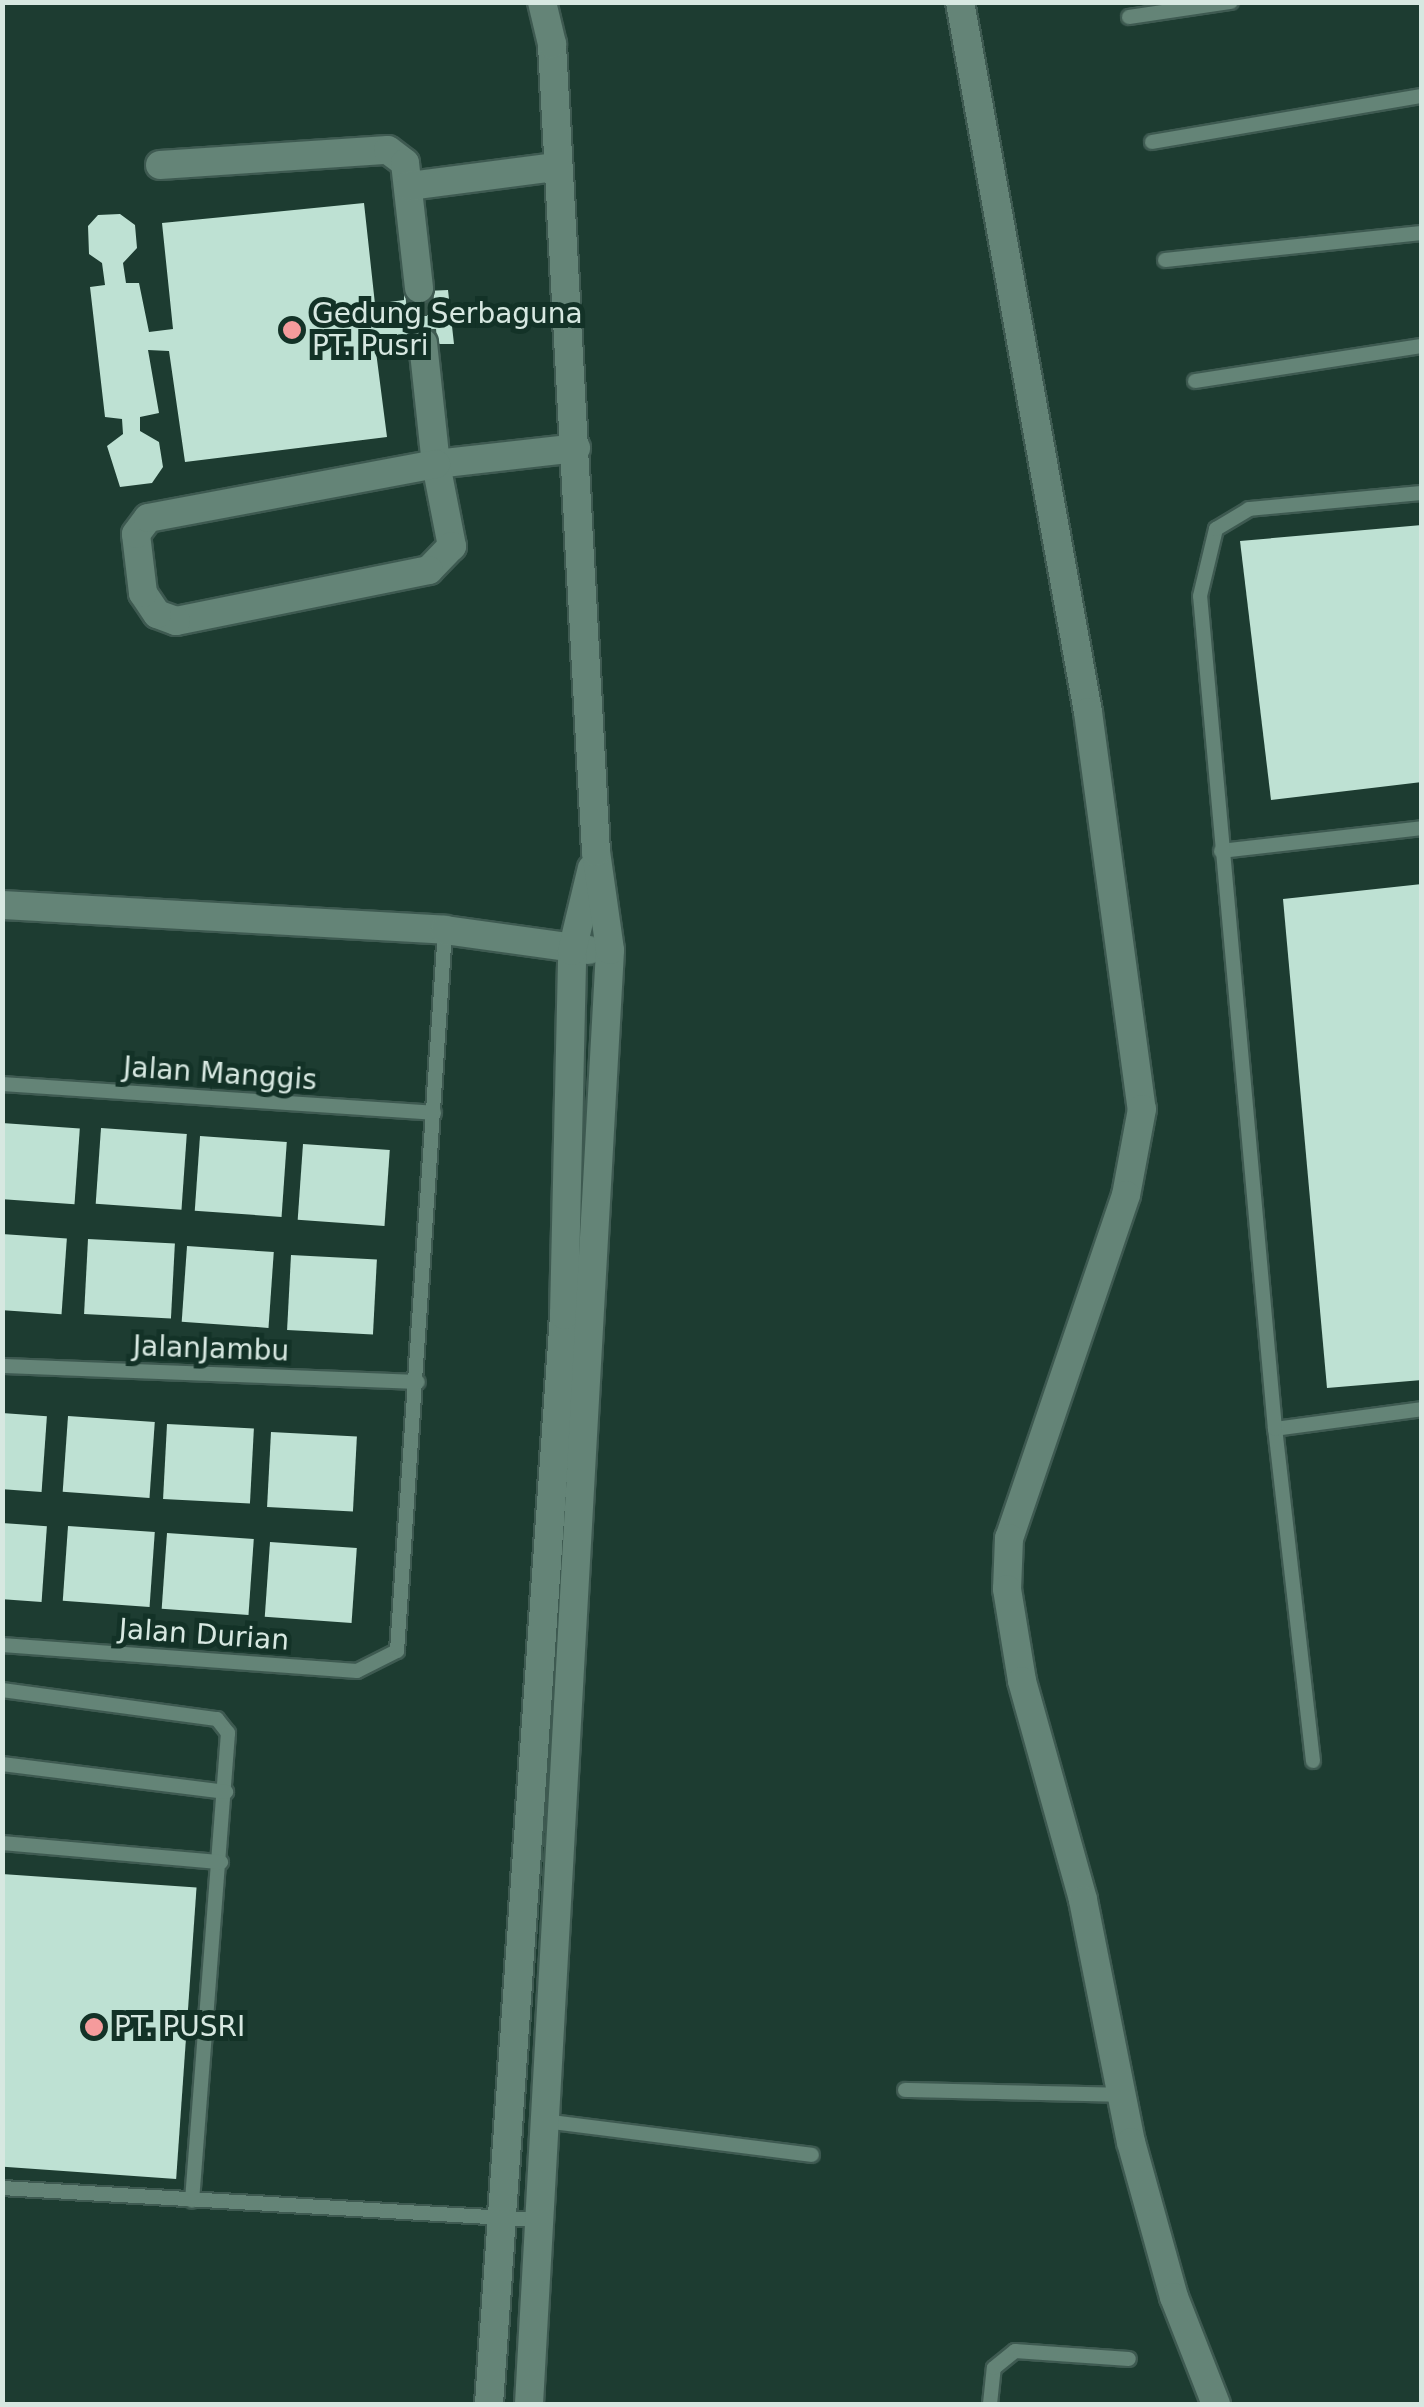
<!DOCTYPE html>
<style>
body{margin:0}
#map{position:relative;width:1424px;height:2407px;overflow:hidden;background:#1d3c31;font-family:"DejaVu Sans",sans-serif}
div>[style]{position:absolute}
.building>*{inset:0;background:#bee1d3;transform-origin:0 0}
.minor-tunnel>*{height:28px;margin-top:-14px;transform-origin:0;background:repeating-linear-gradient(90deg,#39564b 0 28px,transparent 0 42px)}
.roads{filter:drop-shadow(2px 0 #3e5a51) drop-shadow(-2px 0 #3e5a51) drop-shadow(0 2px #3e5a51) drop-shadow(0 -2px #3e5a51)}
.service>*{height:14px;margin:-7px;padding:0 7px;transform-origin:7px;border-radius:7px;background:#648477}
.minor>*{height:28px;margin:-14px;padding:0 14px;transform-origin:14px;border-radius:14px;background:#648477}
.dots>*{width:28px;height:28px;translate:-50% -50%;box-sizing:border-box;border:5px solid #133227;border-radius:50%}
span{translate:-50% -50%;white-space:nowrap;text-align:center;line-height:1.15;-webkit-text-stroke:10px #133227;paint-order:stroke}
.poi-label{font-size:28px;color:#d7e8e1}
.left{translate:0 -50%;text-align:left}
.street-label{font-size:28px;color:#d7e8e1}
.frame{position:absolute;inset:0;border:5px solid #d7e8e1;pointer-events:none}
</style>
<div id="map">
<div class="building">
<i style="clip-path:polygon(364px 203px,375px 304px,404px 300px,404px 292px,448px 290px,454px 344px,375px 344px,387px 437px,185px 462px,169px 351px,148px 350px,159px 413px,140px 417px,140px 431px,159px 442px,163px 467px,152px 483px,120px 487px,107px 446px,123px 434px,122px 419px,105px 417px,90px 287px,105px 285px,102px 263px,89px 254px,88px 226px,98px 215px,120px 214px,135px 225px,137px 248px,123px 263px,126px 283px,139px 283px,149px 332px,173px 329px,162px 223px)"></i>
<i style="clip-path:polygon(1422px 525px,1422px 782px,1271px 800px,1240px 541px)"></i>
<i style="clip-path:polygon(1422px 884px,1422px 1380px,1327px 1388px,1283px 899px)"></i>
<i style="left:2px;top:1123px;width:78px;height:76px;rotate:4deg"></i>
<i style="left:101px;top:1128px;width:86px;height:76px;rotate:4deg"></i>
<i style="left:200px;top:1136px;width:87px;height:75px;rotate:4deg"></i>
<i style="left:303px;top:1144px;width:87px;height:76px;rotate:4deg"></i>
<i style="left:2px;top:1234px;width:65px;height:76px;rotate:4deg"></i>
<i style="left:88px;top:1239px;width:87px;height:75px;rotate:3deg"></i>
<i style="left:187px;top:1246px;width:87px;height:76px;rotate:4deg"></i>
<i style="left:291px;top:1255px;width:86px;height:75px;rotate:3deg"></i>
<i style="left:2px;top:1413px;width:45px;height:76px;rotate:4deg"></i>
<i style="left:68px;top:1416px;width:87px;height:76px;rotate:4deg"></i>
<i style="left:167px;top:1424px;width:87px;height:75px;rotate:3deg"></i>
<i style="left:271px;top:1432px;width:86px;height:75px;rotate:3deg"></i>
<i style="left:2px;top:1523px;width:45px;height:76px;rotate:4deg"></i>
<i style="left:68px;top:1526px;width:87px;height:75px;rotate:4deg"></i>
<i style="left:167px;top:1533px;width:87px;height:76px;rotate:4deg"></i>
<i style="left:270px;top:1542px;width:87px;height:75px;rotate:4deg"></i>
<i style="left:2px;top:1874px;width:195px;height:292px;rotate:4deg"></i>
</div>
<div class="minor-tunnel">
<i style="left:419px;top:288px;width:55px;rotate:85.8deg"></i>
</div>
<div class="roads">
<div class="service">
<i style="left:1129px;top:17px;width:103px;rotate:-8.4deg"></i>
<i style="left:1152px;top:142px;width:274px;rotate:-9.7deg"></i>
<i style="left:1165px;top:260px;width:258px;rotate:-6deg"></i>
<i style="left:1195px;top:381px;width:230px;rotate:-8.8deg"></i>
<i style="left:1221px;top:851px;width:202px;rotate:-6.5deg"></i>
<i style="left:2px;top:1084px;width:433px;rotate:3.8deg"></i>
<i style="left:2px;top:1366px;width:416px;rotate:2.2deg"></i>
<i style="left:1275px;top:1429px;width:148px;rotate:-7.7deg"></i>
<i style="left:2px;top:1645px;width:356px;rotate:4.2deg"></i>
<i style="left:357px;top:1671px;width:45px;rotate:-26.6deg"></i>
<i style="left:397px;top:1651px;width:723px;rotate:-86.19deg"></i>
<i style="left:2px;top:1690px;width:217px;rotate:7.7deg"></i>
<i style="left:217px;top:1719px;width:18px;rotate:52deg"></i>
<i style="left:228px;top:1733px;width:469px;rotate:94.4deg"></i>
<i style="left:1313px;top:1761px;width:334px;rotate:-96.5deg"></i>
<i style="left:1275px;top:1429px;width:836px;rotate:-95.14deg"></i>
<i style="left:1200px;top:596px;width:69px;rotate:-76.6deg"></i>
<i style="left:1216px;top:529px;width:39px;rotate:-31deg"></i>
<i style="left:1249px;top:509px;width:174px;rotate:-5.3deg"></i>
<i style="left:2px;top:1764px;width:226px;rotate:7.1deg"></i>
<i style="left:2px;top:1843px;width:220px;rotate:5deg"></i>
<i style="left:905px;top:2090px;width:217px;rotate:1.3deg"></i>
<i style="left:544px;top:2121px;width:270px;rotate:7.2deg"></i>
<i style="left:2px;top:2188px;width:538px;rotate:3.41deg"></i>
<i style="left:990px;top:2404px;width:36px;rotate:-84deg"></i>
<i style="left:994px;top:2368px;width:27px;rotate:-39deg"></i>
<i style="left:1015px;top:2351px;width:114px;rotate:4deg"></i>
</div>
<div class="minor">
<i style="left:960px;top:2px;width:721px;rotate:79.78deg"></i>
<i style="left:1088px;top:712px;width:401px;rotate:82.3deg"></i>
<i style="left:1142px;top:1109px;width:87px;rotate:100.5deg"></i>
<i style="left:1126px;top:1195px;width:362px;rotate:108.8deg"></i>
<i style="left:1009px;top:1538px;width:51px;rotate:92.2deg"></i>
<i style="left:1007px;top:1589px;width:93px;rotate:80.7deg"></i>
<i style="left:1022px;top:1681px;width:227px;rotate:74.4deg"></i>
<i style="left:1083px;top:1900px;width:247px;rotate:78.8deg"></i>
<i style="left:1131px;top:2142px;width:161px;rotate:74.5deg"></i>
<i style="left:1174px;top:2297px;width:115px;rotate:68.6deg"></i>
<i style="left:160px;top:165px;width:228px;rotate:-3.8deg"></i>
<i style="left:388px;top:150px;width:21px;rotate:37deg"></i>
<i style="left:405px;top:163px;width:126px;rotate:83.6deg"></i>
<i style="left:409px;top:186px;width:148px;rotate:-7.4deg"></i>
<i style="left:423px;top:343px;width:122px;rotate:83.9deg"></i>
<i style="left:436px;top:464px;width:141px;rotate:-6.5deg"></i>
<i style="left:436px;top:464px;width:84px;rotate:79deg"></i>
<i style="left:452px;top:546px;width:33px;rotate:134deg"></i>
<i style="left:429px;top:570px;width:258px;rotate:168.6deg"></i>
<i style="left:176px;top:621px;width:20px;rotate:-160deg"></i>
<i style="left:157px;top:614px;width:25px;rotate:-124deg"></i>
<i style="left:143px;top:593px;width:59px;rotate:-96.8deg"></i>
<i style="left:136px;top:534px;width:20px;rotate:-53deg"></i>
<i style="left:148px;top:518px;width:293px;rotate:-10.6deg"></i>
<i style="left:2px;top:905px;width:444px;rotate:3.2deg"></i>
<i style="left:445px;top:930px;width:145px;rotate:7.9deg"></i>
<i style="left:489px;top:2404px;width:1092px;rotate:-86.06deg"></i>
<i style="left:564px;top:1315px;width:364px;rotate:-88.7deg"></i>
<i style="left:572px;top:951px;width:85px;rotate:-76.5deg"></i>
<i style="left:529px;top:2404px;width:1456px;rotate:-86.81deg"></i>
<i style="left:610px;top:950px;width:99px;rotate:-98.1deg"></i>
<i style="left:596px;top:852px;width:809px;rotate:-93.12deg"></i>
<i style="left:552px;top:44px;width:43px;rotate:-103.4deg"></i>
</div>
</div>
<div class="dots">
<i style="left:292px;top:330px;background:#f59b9c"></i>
<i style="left:94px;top:2027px;background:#f59b9c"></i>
</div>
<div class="poi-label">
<span class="left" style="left:312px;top:330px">Gedung Serbaguna<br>PT. Pusri</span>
<span class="left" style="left:114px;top:2027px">PT. PUSRI</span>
</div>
<div class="street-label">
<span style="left:220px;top:1074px;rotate:4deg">Jalan Manggis</span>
<span style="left:211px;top:1349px;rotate:2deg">JalanJambu</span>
<span style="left:204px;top:1635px;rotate:4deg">Jalan Durian</span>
</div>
<div class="frame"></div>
</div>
